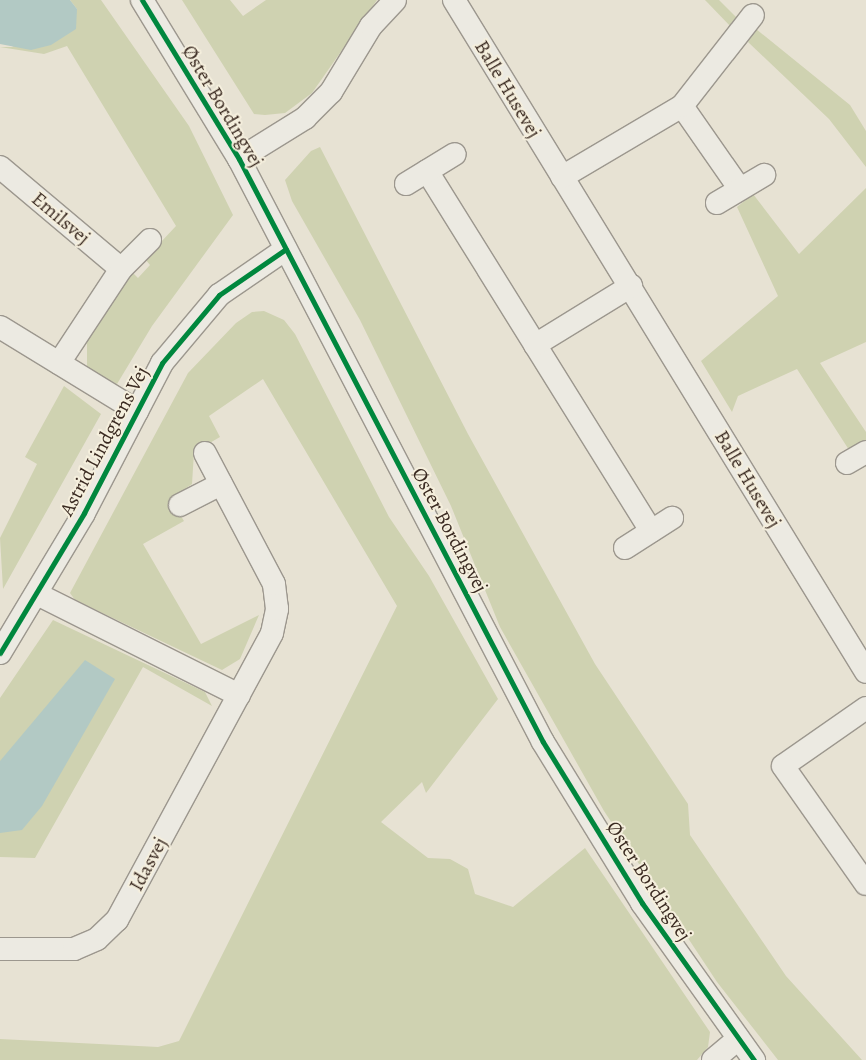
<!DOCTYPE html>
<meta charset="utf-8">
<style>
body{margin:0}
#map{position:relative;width:866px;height:1060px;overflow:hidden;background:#e7e2d3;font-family:Alegreya,serif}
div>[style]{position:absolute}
.green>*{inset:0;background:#cfd2b1}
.water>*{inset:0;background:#b2c9c4}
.roads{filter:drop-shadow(1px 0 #9c978e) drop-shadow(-1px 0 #9c978e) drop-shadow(0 1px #9c978e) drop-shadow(0 -1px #9c978e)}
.minor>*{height:22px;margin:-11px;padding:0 11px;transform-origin:11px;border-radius:11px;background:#eceae2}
.cycleway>*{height:5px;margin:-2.5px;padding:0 2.5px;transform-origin:2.5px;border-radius:2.5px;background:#00873e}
span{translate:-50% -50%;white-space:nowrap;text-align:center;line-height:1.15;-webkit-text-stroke:4px #f5efdd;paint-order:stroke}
.street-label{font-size:20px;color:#3a2a21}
</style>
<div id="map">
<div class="green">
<i style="clip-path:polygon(70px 0,101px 0,189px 126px,233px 215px,152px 326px,117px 384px,87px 370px,87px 338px,132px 272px,138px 278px,150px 265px,145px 259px,176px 226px,67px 46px,44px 54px,0 47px,12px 47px,77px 9px)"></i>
<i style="clip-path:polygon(182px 0,230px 0,243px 16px,266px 0,377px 0,312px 93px,285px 113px,265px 115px,254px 114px)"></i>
<i style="clip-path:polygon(705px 0,719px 0,739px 20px,733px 29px)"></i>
<i style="clip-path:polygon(756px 29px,850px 105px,866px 131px,866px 167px,829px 119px,748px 42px)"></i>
<i style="clip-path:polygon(320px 147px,468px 434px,595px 664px,688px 804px,690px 835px,786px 976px,862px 1060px,778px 1060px,717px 982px,604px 811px,500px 627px,451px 506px,360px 320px,292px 201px,285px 180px,311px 151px)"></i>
<i style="clip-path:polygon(866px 188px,866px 342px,820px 363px,866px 432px,866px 442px,851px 453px,797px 369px,738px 396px,732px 412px,701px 361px,778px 296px,737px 207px,753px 194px,799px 254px)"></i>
<i style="clip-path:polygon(264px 311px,284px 320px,295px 334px,389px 517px,429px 576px,498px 699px,426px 793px,422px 782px,381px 822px,428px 858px,450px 859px,468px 869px,475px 894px,513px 907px,585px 848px,710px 1032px,708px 1047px,697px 1060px,0 1060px,0 1039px,158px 1047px,179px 1041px,397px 606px,263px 379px,209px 416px,220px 437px,194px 452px,192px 484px,170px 499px,184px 521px,143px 544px,201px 644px,259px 615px,240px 659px,222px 670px,75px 600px,70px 593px,188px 373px,236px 323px,252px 312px)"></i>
<i style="clip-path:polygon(64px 386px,101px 414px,3px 589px,0 538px,37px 464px,25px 457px)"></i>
<i style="clip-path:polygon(53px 620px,205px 692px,212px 706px,143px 667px,35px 858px,0 857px,0 698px)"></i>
</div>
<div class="water">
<i style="clip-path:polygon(0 0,70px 0,77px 9px,76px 29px,51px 45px,31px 50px,0 44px)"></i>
<i style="clip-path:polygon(85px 660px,115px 679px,42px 806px,22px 830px,0 833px,0 761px)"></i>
</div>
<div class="roads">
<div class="minor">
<i style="left:142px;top:0;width:186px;rotate:58.6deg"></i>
<i style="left:239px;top:159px;width:657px;rotate:62.46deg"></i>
<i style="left:543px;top:742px;width:189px;rotate:58.4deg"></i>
<i style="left:642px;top:903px;width:193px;rotate:54.5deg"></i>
<i style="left:454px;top:0;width:788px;rotate:58.49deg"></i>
<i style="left:682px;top:106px;width:101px;rotate:55.1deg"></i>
<i style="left:239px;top:159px;width:78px;rotate:-31.8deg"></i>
<i style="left:305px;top:118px;width:37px;rotate:-45deg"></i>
<i style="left:331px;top:92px;width:77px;rotate:-58.8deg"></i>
<i style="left:371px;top:26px;width:35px;rotate:-47deg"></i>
<i style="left:0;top:167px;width:158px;rotate:40.1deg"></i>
<i style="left:427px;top:171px;width:424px;rotate:58.1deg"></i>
<i style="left:562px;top:177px;width:139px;rotate:-30.6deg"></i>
<i style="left:682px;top:106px;width:115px;rotate:-52deg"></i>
<i style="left:406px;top:184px;width:57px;rotate:-31.5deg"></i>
<i style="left:717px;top:203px;width:55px;rotate:-30.8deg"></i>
<i style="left:0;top:327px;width:161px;rotate:31.5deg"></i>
<i style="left:535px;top:345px;width:113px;rotate:-31.6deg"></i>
<i style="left:59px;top:363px;width:113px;rotate:-56.6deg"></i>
<i style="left:121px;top:269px;width:41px;rotate:-45deg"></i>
<i style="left:847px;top:463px;width:22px;rotate:-30deg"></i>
<i style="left:180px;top:505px;width:46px;rotate:-27.1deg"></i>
<i style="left:625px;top:548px;width:56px;rotate:-32.6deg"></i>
<i style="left:37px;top:594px;width:226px;rotate:26.6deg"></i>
<i style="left:0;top:653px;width:163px;rotate:-59deg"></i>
<i style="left:84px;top:513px;width:169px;rotate:-62.5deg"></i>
<i style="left:162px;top:363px;width:89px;rotate:-50deg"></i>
<i style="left:219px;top:295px;width:81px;rotate:-34.5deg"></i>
<i style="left:866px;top:708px;width:101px;rotate:145.1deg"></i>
<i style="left:783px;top:766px;width:144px;rotate:54.9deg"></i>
<i style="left:0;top:949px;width:74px"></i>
<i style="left:74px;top:949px;width:25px;rotate:-23deg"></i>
<i style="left:97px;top:939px;width:28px;rotate:-44deg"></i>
<i style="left:117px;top:920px;width:326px;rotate:-61.6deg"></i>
<i style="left:272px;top:633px;width:25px;rotate:-78deg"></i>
<i style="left:277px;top:609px;width:25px;rotate:-97deg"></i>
<i style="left:274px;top:584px;width:148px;rotate:-117.8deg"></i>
<i style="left:713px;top:1060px;width:33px;rotate:-40deg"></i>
</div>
</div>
<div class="cycleway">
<i style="left:142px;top:0;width:186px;rotate:58.6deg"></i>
<i style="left:239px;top:159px;width:657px;rotate:62.46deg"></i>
<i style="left:543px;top:742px;width:189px;rotate:58.4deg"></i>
<i style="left:642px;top:903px;width:193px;rotate:54.5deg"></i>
<i style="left:0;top:653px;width:163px;rotate:-59deg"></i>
<i style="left:84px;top:513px;width:169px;rotate:-62.5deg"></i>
<i style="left:162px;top:363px;width:89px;rotate:-50deg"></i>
<i style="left:219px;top:295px;width:81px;rotate:-34.5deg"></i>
</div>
<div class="street-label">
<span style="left:508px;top:89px;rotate:59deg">Balle Husevej</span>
<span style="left:223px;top:106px;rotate:59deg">Øster Bordingvej</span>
<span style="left:61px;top:218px;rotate:40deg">Emilsvej</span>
<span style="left:104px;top:441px;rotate:-62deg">Astrid Lindgrens Vej</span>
<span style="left:748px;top:479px;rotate:59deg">Balle Husevej</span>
<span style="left:450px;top:530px;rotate:62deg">Øster Bordingvej</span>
<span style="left:148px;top:864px;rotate:-62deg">Idasvej</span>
<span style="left:649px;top:881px;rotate:57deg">Øster Bordingvej</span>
</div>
</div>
